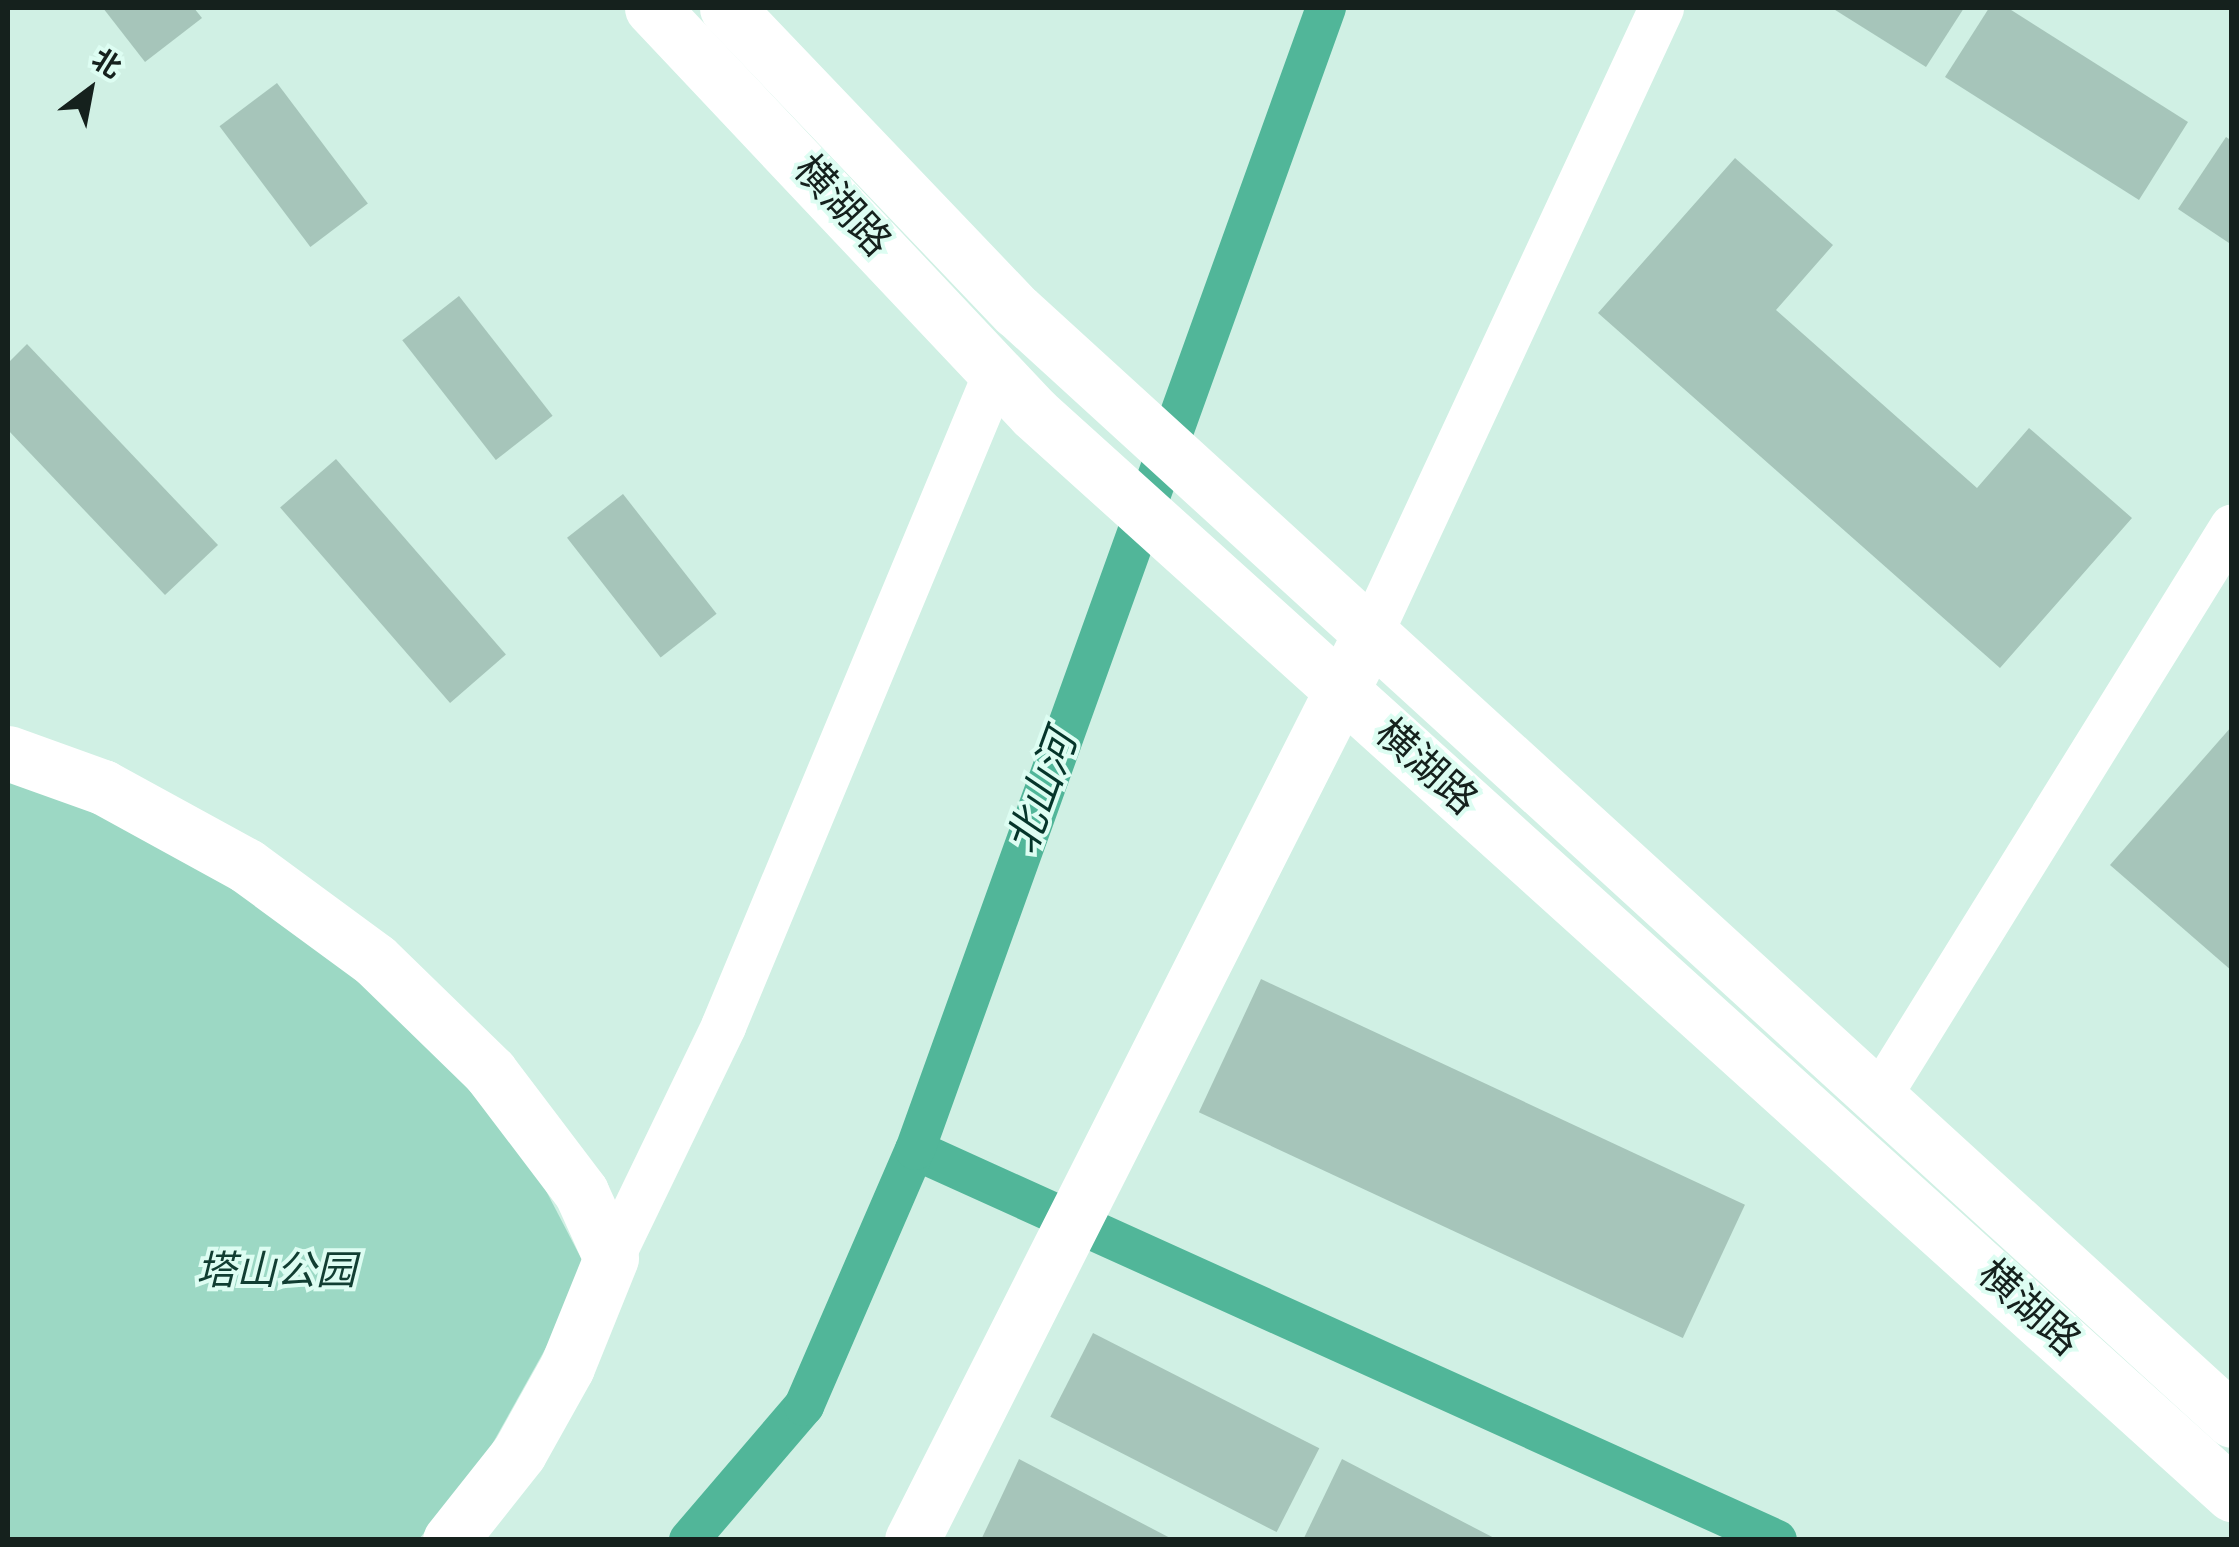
<!DOCTYPE html>
<meta charset="utf-8">
<style>
body{margin:0}
#map{position:relative;width:2239px;height:1547px;overflow:hidden;background:#d0f0e4;font-family:Spectral,"Noto Sans SC",serif}
div>[style]{position:absolute}
.green>*{inset:0;background:#9cd8c4}
.canal>*{height:40px;margin:-20px;padding:0 20px;transform-origin:20px;border-radius:20px;background:#51b699}
.building>*{inset:0;background:#a6c5ba;transform-origin:0 0}
.minor>*{height:45px;margin:-22.5px;padding:0 22.5px;transform-origin:22.5px;border-radius:22.5px;background:#fff}
.tertiary>*{height:55px;margin:-27.5px;padding:0 27.5px;transform-origin:27.5px;border-radius:27.5px;background:#fff}
.trunk>*{height:55px;margin:-27.5px;padding:0 27.5px;transform-origin:27.5px;border-radius:27.5px;background:#fff}
span{translate:-50% -50%;white-space:nowrap;text-align:center;line-height:1.15;-webkit-text-stroke:8px #ddfdf2;paint-order:stroke}
.street-label{font-size:40px;color:#15211d}
.park-label{font-size:40px;color:#113e32;font-style:italic}
.water-label{font-size:42px;color:#05352a;font-style:italic}
.frame{position:absolute;inset:0;border:10px solid #15211d;pointer-events:none}
.north{position:absolute;left:40px;top:40px;width:100px;height:100px;-webkit-text-stroke:8px #ddfdf2;paint-order:stroke;rotate:32deg;font-size:28px;font-weight:700;line-height:40px;text-align:center;color:#15211d}
.north::after{content:'';display:block;margin:auto;width:35px;height:45px;background:#15211d;clip-path:polygon(50% 0,100% 100%,50% 72%,0 100%)}
</style>
<div id="map">
<div class="green">
<i style="clip-path:polygon(8px 778px,85px 804px,237px 887px,374px 982px,529px 1158px,582px 1260px,553px 1335px,480px 1466px,419px 1539px,8px 1540px)"></i>
</div>
<div class="canal">
<i style="left:915px;top:1150px;width:946px;rotate:24.34deg"></i>
<i style="left:689px;top:1540px;width:177px;rotate:-49.4deg"></i>
<i style="left:804px;top:1406px;width:279px;rotate:-66.6deg"></i>
<i style="left:915px;top:1150px;width:1214px;rotate:-70.21deg"></i>
</div>
<div class="building">
<i style="clip-path:polygon(103px 8px,194px 8px,202px 18px,145px 62px)"></i>
<i style="clip-path:polygon(1832px 8px,1964px 8px,1926px 67px)"></i>
<i style="clip-path:polygon(1989px 8px,2008px 8px,2188px 122px,2139px 200px,1945px 77px)"></i>
<i style="left:277px;top:83px;width:151px;height:72px;rotate:53deg"></i>
<i style="clip-path:polygon(2226px 137px,2232px 141px,2232px 245px,2178px 209px)"></i>
<i style="clip-path:polygon(1735px 158px,1833px 245px,1776px 310px,1977px 488px,2029px 428px,2132px 518px,2000px 668px,1598px 313px)"></i>
<i style="left:459px;top:296px;width:152px;height:72px;rotate:52deg"></i>
<i style="clip-path:polygon(27px 344px,218px 545px,165px 595px,8px 430px,8px 363px)"></i>
<i style="left:336px;top:459px;width:259px;height:74px;rotate:49deg"></i>
<i style="left:623px;top:494px;width:152px;height:71px;rotate:52deg"></i>
<i style="clip-path:polygon(2232px 726px,2232px 971px,2110px 865px)"></i>
<i style="left:1261px;top:979px;width:534px;height:147px;rotate:25deg"></i>
<i style="left:1093px;top:1333px;width:254px;height:94px;rotate:27deg"></i>
<i style="clip-path:polygon(1019px 1459px,1174px 1540px,981px 1540px)"></i>
<i style="clip-path:polygon(1342px 1459px,1498px 1540px,1303px 1540px)"></i>
</div>
<div class="minor">
<i style="left:1368px;top:638px;width:695px;rotate:-65.06deg"></i>
<i style="left:1876px;top:1100px;width:675px;rotate:-58.19deg"></i>
<i style="left:611px;top:1258px;width:258px;rotate:-64.2deg"></i>
<i style="left:723px;top:1026px;width:710px;rotate:-67.37deg"></i>
</div>
<div class="tertiary">
<i style="left:8px;top:753px;width:101px;rotate:19.7deg"></i>
<i style="left:103px;top:787px;width:164px;rotate:28.7deg"></i>
<i style="left:247px;top:866px;width:159px;rotate:36.3deg"></i>
<i style="left:375px;top:960px;width:161px;rotate:44.2deg"></i>
<i style="left:490px;top:1072px;width:151px;rotate:52.8deg"></i>
<i style="left:581px;top:1192px;width:72px;rotate:65.6deg"></i>
<i style="left:611px;top:1258px;width:118px;rotate:112deg"></i>
<i style="left:567px;top:1367px;width:98px;rotate:119.2deg"></i>
<i style="left:519px;top:1453px;width:111px;rotate:128.4deg"></i>
<i style="left:912px;top:1540px;width:1011px;rotate:-63.18deg"></i>
</div>
<div class="trunk">
<i style="left:652px;top:8px;width:557px;rotate:46.67deg"></i>
<i style="left:1034px;top:413px;width:1614px;rotate:42.06deg"></i>
<i style="left:727px;top:8px;width:419px;rotate:46.3deg"></i>
<i style="left:1017px;top:311px;width:1645px;rotate:42.39deg"></i>
</div>
<div class="street-label">
<span style="left:841px;top:207px;rotate:47deg">横湖路</span>
<span style="left:1425px;top:768px;rotate:42deg">横湖路</span>
<span style="left:2028px;top:1309px;rotate:42deg">横湖路</span>
</div>
<div class="park-label">
<span style="left:276px;top:1273px">塔山公园</span>
</div>
<div class="water-label">
<span style="left:1044px;top:793px;rotate:-70deg">北山河</span>
</div>
<div class="frame"></div>
<div class="north">北</div>
</div>
